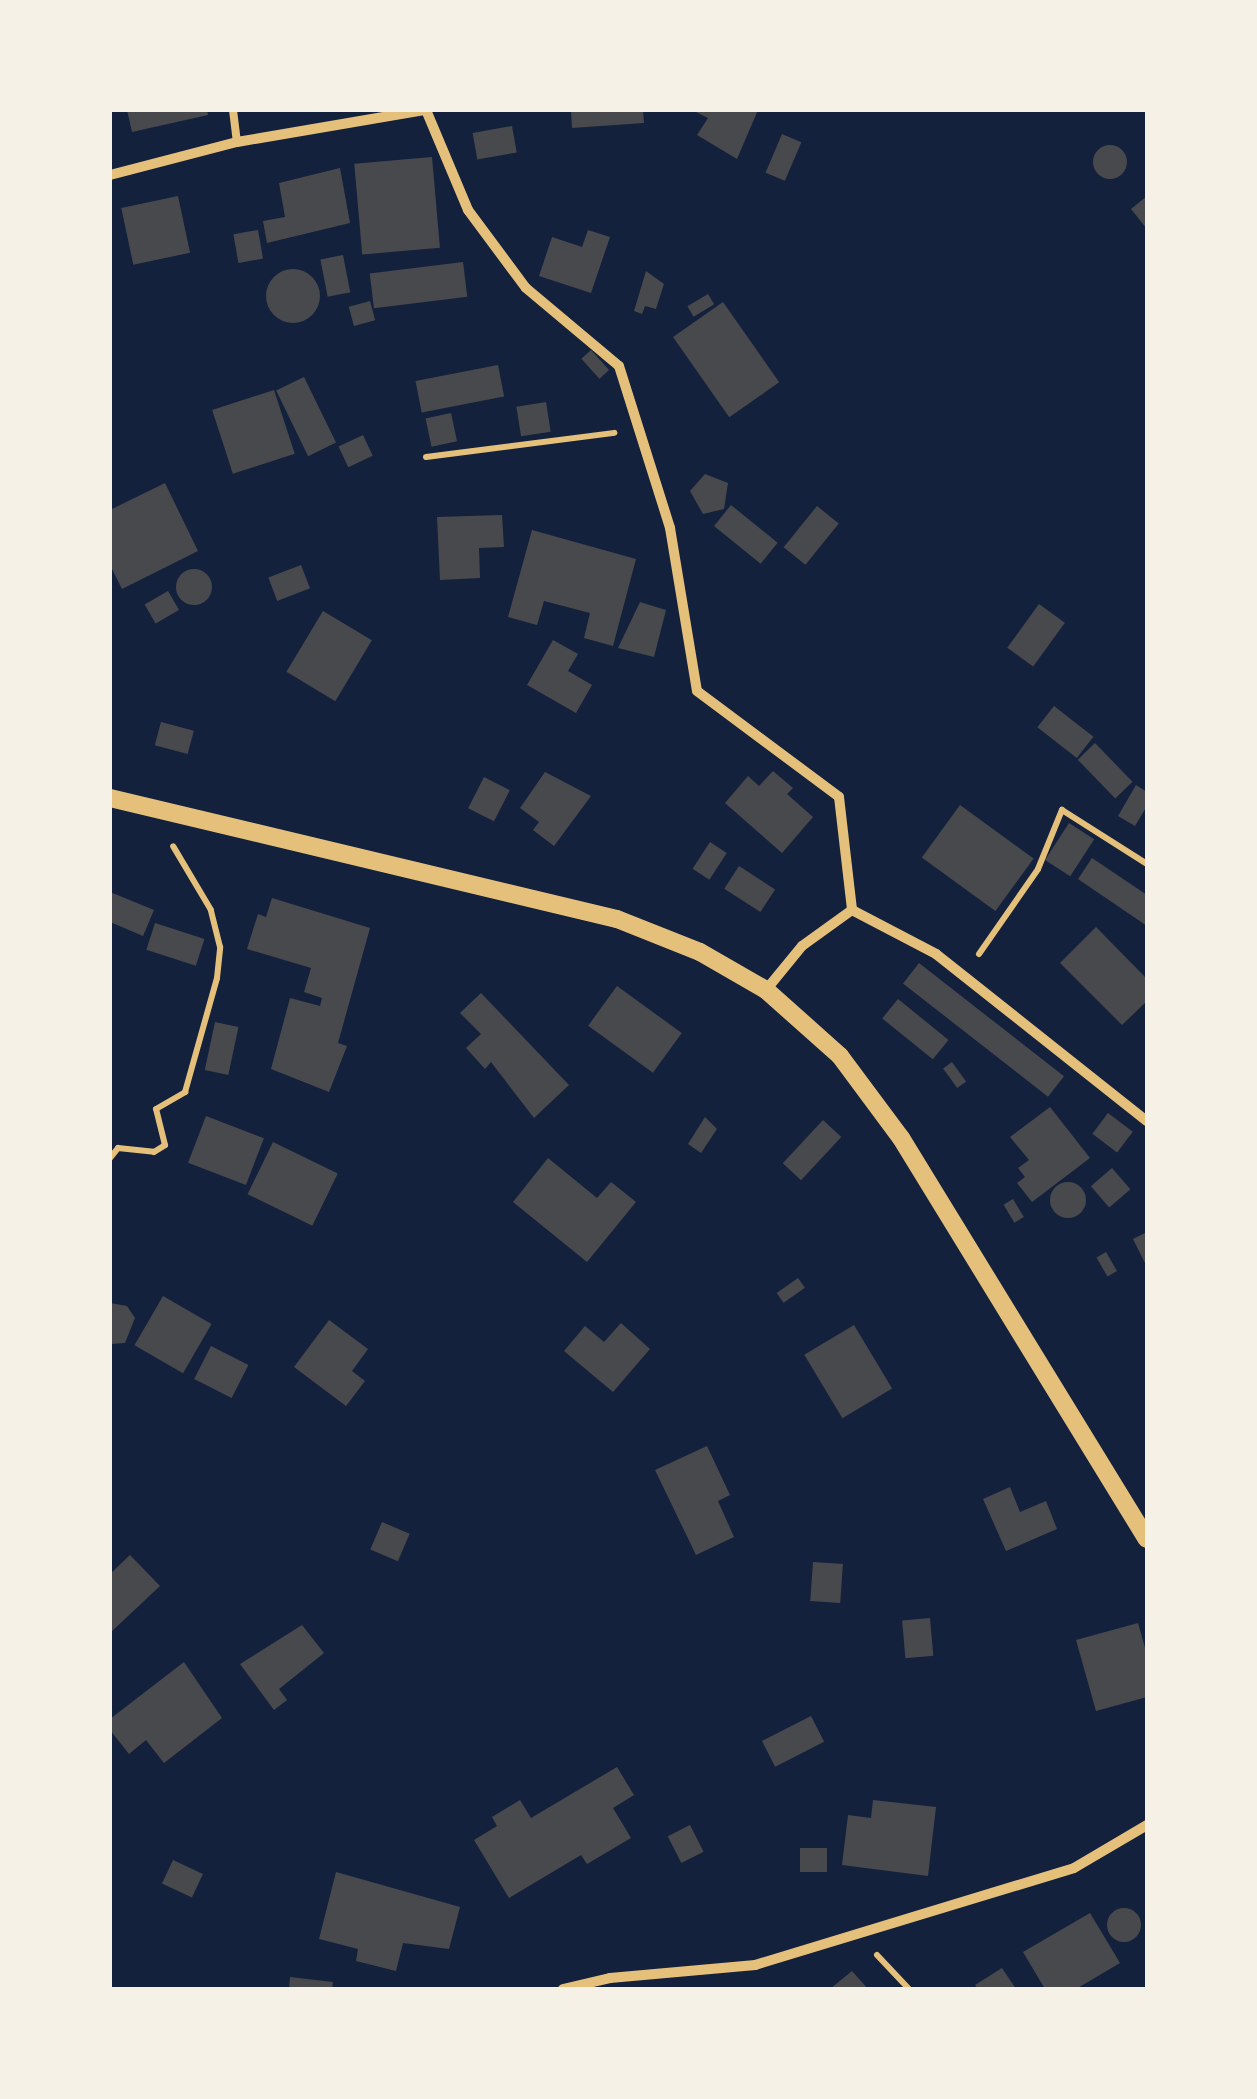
<!DOCTYPE html>
<style>
body{margin:0}
#map{position:relative;width:1257px;height:2099px;overflow:hidden;background:#14213d;font-family:"Open Sans",sans-serif}
div>[style]{position:absolute}
.building>*{inset:0;background:#48494c;transform-origin:0 0}
.round{border-radius:50%}
.path>*{height:6px;margin:-3px;padding:0 3px;transform-origin:3px;border-radius:3px;background:#e5c07b}
.service>*{height:8px;margin:-4px;padding:0 4px;transform-origin:4px;border-radius:4px;background:#e5c07b}
.minor>*{height:10px;margin:-5px;padding:0 5px;transform-origin:5px;border-radius:5px;background:#e5c07b}
.tertiary>*{height:18px;margin:-9px;padding:0 9px;transform-origin:9px;border-radius:9px;background:#e5c07b}
span{translate:-50% -50%;white-space:nowrap;text-align:center;line-height:1.15;-webkit-text-stroke:10px #f6f1e7;paint-order:stroke}
.frame{position:absolute;inset:0;border:112px solid #f6f1e7;pointer-events:none}
</style>
<div id="map">
<div class="building">
<i style="clip-path:polygon(127px 110px,207px 110px,208px 115px,132px 132px)"></i>
<i style="clip-path:polygon(571px 110px,643px 110px,644px 123px,572px 128px)"></i>
<i style="clip-path:polygon(692px 110px,758px 110px,737px 159px,697px 135px,708px 118px)"></i>
<i style="left:512px;top:126px;width:27px;height:40px;rotate:80deg"></i>
<i style="left:782px;top:134px;width:21px;height:42px;rotate:23deg"></i>
<i class="round" style="left:1093px;top:145px;width:34px;height:34px"></i>
<i style="left:432px;top:157px;width:91px;height:78px;rotate:85deg"></i>
<i style="clip-path:polygon(340px 168px,350px 223px,267px 243px,263px 221px,285px 217px,279px 183px)"></i>
<i style="left:178px;top:196px;width:58px;height:58px;rotate:78deg"></i>
<i style="clip-path:polygon(1147px 196px,1147px 229px,1131px 209px)"></i>
<i style="left:258px;top:230px;width:29px;height:25px;rotate:80deg"></i>
<i style="clip-path:polygon(588px 230px,610px 237px,591px 293px,539px 276px,552px 237px,582px 247px)"></i>
<i style="left:343px;top:255px;width:38px;height:23px;rotate:79deg"></i>
<i style="left:463px;top:262px;width:35px;height:94px;rotate:83deg"></i>
<i class="round" style="left:266px;top:269px;width:54px;height:54px"></i>
<i style="clip-path:polygon(646px 271px,664px 284px,656px 309px,645px 306px,642px 314px,634px 311px)"></i>
<i style="left:708px;top:294px;width:12px;height:24px;rotate:59deg"></i>
<i style="left:370px;top:301px;width:20px;height:22px;rotate:75deg"></i>
<i style="left:723px;top:302px;width:98px;height:61px;rotate:55deg"></i>
<i style="left:591px;top:350px;width:27px;height:13px;rotate:48deg"></i>
<i style="left:498px;top:365px;width:32px;height:84px;rotate:79deg"></i>
<i style="left:304px;top:377px;width:73px;height:31px;rotate:64deg"></i>
<i style="left:274px;top:390px;width:67px;height:65px;rotate:72deg"></i>
<i style="left:546px;top:402px;width:30px;height:30px;rotate:81deg"></i>
<i style="left:451px;top:413px;width:29px;height:26px;rotate:78deg"></i>
<i style="left:363px;top:435px;width:23px;height:27px;rotate:65deg"></i>
<i style="clip-path:polygon(705px 474px,728px 483px,724px 509px,703px 514px,690px 491px)"></i>
<i style="clip-path:polygon(165px 483px,198px 551px,122px 589px,110px 565px,110px 510px)"></i>
<i style="left:731px;top:505px;width:60px;height:27px;rotate:39deg"></i>
<i style="left:817px;top:506px;width:28px;height:53px;rotate:39deg"></i>
<i style="clip-path:polygon(502px 515px,504px 547px,479px 548px,480px 578px,440px 580px,437px 517px)"></i>
<i style="clip-path:polygon(532px 530px,636px 559px,613px 646px,584px 638px,590px 613px,544px 601px,537px 625px,508px 617px)"></i>
<i style="left:301px;top:565px;width:25px;height:35px;rotate:69deg"></i>
<i class="round" style="left:176px;top:569px;width:36px;height:36px"></i>
<i style="left:168px;top:591px;width:22px;height:27px;rotate:60deg"></i>
<i style="clip-path:polygon(640px 602px,666px 610px,654px 657px,618px 648px)"></i>
<i style="left:1039px;top:604px;width:32px;height:54px;rotate:36deg"></i>
<i style="left:323px;top:611px;width:57px;height:71px;rotate:31deg"></i>
<i style="clip-path:polygon(553px 640px,578px 654px,568px 671px,592px 685px,576px 713px,527px 685px)"></i>
<i style="left:1054px;top:706px;width:50px;height:27px;rotate:38deg"></i>
<i style="left:161px;top:722px;width:34px;height:24px;rotate:15deg"></i>
<i style="left:1095px;top:743px;width:54px;height:24px;rotate:46deg"></i>
<i style="clip-path:polygon(773px 771px,793px 788px,787px 794px,813px 817px,782px 853px,725px 803px,748px 776px,759px 786px)"></i>
<i style="clip-path:polygon(545px 772px,591px 796px,554px 846px,533px 830px,539px 822px,520px 808px)"></i>
<i style="left:484px;top:777px;width:29px;height:35px;rotate:27deg"></i>
<i style="clip-path:polygon(1136px 785px,1147px 792px,1147px 806px,1135px 826px,1118px 816px)"></i>
<i style="left:960px;top:805px;width:91px;height:65px;rotate:36deg"></i>
<i style="left:1069px;top:823px;width:30px;height:44px;rotate:33deg"></i>
<i style="left:710px;top:842px;width:20px;height:32px;rotate:33deg"></i>
<i style="clip-path:polygon(1092px 858px,1147px 895px,1147px 926px,1078px 879px)"></i>
<i style="left:739px;top:866px;width:43px;height:27px;rotate:33deg"></i>
<i style="clip-path:polygon(110px 892px,154px 910px,143px 936px,110px 922px)"></i>
<i style="clip-path:polygon(272px 898px,370px 928px,338px 1043px,347px 1046px,329px 1092px,271px 1069px,290px 998px,320px 1006px,322px 998px,304px 992px,311px 968px,247px 949px,258px 914px,266px 917px)"></i>
<i style="left:155px;top:923px;width:52px;height:28px;rotate:18deg"></i>
<i style="clip-path:polygon(1096px 927px,1147px 979px,1147px 1001px,1122px 1025px,1060px 963px)"></i>
<i style="left:919px;top:963px;width:184px;height:26px;rotate:38deg"></i>
<i style="left:617px;top:986px;width:80px;height:49px;rotate:36deg"></i>
<i style="clip-path:polygon(481px 993px,569px 1085px,534px 1118px,491px 1062px,485px 1069px,466px 1048px,481px 1034px,460px 1013px)"></i>
<i style="left:898px;top:999px;width:65px;height:25px;rotate:39deg"></i>
<i style="left:215px;top:1022px;width:24px;height:49px;rotate:12deg"></i>
<i style="left:952px;top:1062px;width:24px;height:11px;rotate:54deg"></i>
<i style="clip-path:polygon(1050px 1107px,1090px 1158px,1032px 1202px,1017px 1183px,1025px 1177px,1018px 1168px,1029px 1160px,1010px 1137px)"></i>
<i style="left:1108px;top:1113px;width:31px;height:26px;rotate:37deg"></i>
<i style="left:206px;top:1116px;width:62px;height:50px;rotate:21deg"></i>
<i style="clip-path:polygon(705px 1117px,717px 1129px,701px 1153px,688px 1144px)"></i>
<i style="left:823px;top:1120px;width:25px;height:59px;rotate:43deg"></i>
<i style="left:273px;top:1142px;width:72px;height:58px;rotate:26deg"></i>
<i style="clip-path:polygon(548px 1158px,597px 1198px,611px 1182px,636px 1202px,587px 1262px,513px 1202px)"></i>
<i style="left:1112px;top:1168px;width:28px;height:28px;rotate:49deg"></i>
<i class="round" style="left:1050px;top:1182px;width:36px;height:36px"></i>
<i style="left:1013px;top:1199px;width:21px;height:11px;rotate:59deg"></i>
<i style="clip-path:polygon(1147px 1232px,1147px 1267px,1133px 1239px)"></i>
<i style="left:1106px;top:1252px;width:22px;height:11px;rotate:60deg"></i>
<i style="left:798px;top:1278px;width:12px;height:26px;rotate:55deg"></i>
<i style="left:163px;top:1296px;width:56px;height:57px;rotate:30deg"></i>
<i style="clip-path:polygon(110px 1303px,127px 1306px,135px 1318px,125px 1343px,110px 1344px)"></i>
<i style="clip-path:polygon(329px 1320px,368px 1349px,352px 1371px,365px 1381px,346px 1406px,294px 1367px)"></i>
<i style="clip-path:polygon(621px 1323px,650px 1349px,613px 1392px,564px 1351px,585px 1326px,604px 1342px)"></i>
<i style="left:854px;top:1325px;width:74px;height:58px;rotate:59deg"></i>
<i style="left:211px;top:1346px;width:42px;height:37px;rotate:27deg"></i>
<i style="clip-path:polygon(707px 1446px,730px 1495px,718px 1501px,734px 1537px,696px 1555px,655px 1470px)"></i>
<i style="clip-path:polygon(1010px 1487px,1020px 1512px,1046px 1501px,1057px 1529px,1006px 1551px,983px 1499px)"></i>
<i style="left:382px;top:1522px;width:30px;height:30px;rotate:23deg"></i>
<i style="clip-path:polygon(130px 1555px,160px 1586px,110px 1633px,110px 1574px)"></i>
<i style="left:813px;top:1562px;width:30px;height:39px;rotate:4deg"></i>
<i style="left:930px;top:1618px;width:38px;height:28px;rotate:85deg"></i>
<i style="clip-path:polygon(1138px 1623px,1147px 1655px,1147px 1697px,1096px 1711px,1076px 1640px)"></i>
<i style="clip-path:polygon(302px 1625px,324px 1653px,279px 1689px,287px 1700px,274px 1710px,240px 1664px)"></i>
<i style="clip-path:polygon(184px 1662px,222px 1718px,164px 1763px,146px 1740px,129px 1754px,110px 1730px,110px 1719px)"></i>
<i style="left:811px;top:1716px;width:29px;height:55px;rotate:63deg"></i>
<i style="clip-path:polygon(617px 1767px,634px 1795px,613px 1808px,631px 1838px,587px 1864px,581px 1855px,509px 1898px,474px 1840px,497px 1826px,492px 1817px,520px 1800px,531px 1818px)"></i>
<i style="clip-path:polygon(873px 1800px,936px 1807px,928px 1876px,842px 1865px,848px 1815px,871px 1818px)"></i>
<i style="left:690px;top:1825px;width:30px;height:25px;rotate:63deg"></i>
<i style="left:800px;top:1848px;width:27px;height:24px"></i>
<i style="left:173px;top:1860px;width:33px;height:26px;rotate:25deg"></i>
<i style="clip-path:polygon(336px 1872px,460px 1907px,449px 1949px,403px 1943px,396px 1971px,356px 1961px,358px 1949px,319px 1939px)"></i>
<i class="round" style="left:1107px;top:1908px;width:34px;height:34px"></i>
<i style="clip-path:polygon(1090px 1913px,1120px 1963px,1076px 1989px,1045px 1989px,1023px 1952px)"></i>
<i style="clip-path:polygon(1002px 1968px,1016px 1989px,978px 1989px,975px 1985px)"></i>
<i style="clip-path:polygon(852px 1971px,868px 1989px,830px 1989px)"></i>
<i style="clip-path:polygon(290px 1977px,333px 1982px,332px 1989px,289px 1989px)"></i>
</div>
<div class="path">
<i style="left:426px;top:457px;width:190px;rotate:-7.3deg"></i>
<i style="left:979px;top:954px;width:103px;rotate:-55.2deg"></i>
<i style="left:1038px;top:869px;width:64px;rotate:-67.9deg"></i>
<i style="left:1062px;top:810px;width:101px;rotate:32.4deg"></i>
<i style="left:110px;top:1158px;width:13px;rotate:-51deg"></i>
<i style="left:118px;top:1148px;width:36px;rotate:6deg"></i>
<i style="left:154px;top:1152px;width:13px;rotate:-32deg"></i>
<i style="left:165px;top:1145px;width:37px;rotate:-104deg"></i>
<i style="left:156px;top:1109px;width:34px;rotate:-30deg"></i>
<i style="left:185px;top:1092px;width:118px;rotate:-74.3deg"></i>
<i style="left:217px;top:978px;width:31px;rotate:-84deg"></i>
<i style="left:220px;top:947px;width:38px;rotate:-104deg"></i>
<i style="left:211px;top:910px;width:74px;rotate:-120.7deg"></i>
<i style="left:877px;top:1955px;width:47px;rotate:46.7deg"></i>
</div>
<div class="service">
<i style="left:233px;top:110px;width:32px;rotate:83deg"></i>
</div>
<div class="minor">
<i style="left:426px;top:110px;width:108px;rotate:67.2deg"></i>
<i style="left:468px;top:210px;width:97px;rotate:53.4deg"></i>
<i style="left:526px;top:288px;width:121px;rotate:40deg"></i>
<i style="left:619px;top:366px;width:170px;rotate:72.5deg"></i>
<i style="left:670px;top:528px;width:165px;rotate:80.6deg"></i>
<i style="left:697px;top:691px;width:177px;rotate:36.7deg"></i>
<i style="left:839px;top:797px;width:114px;rotate:83.4deg"></i>
<i style="left:110px;top:175px;width:131px;rotate:-14.6deg"></i>
<i style="left:237px;top:142px;width:190px;rotate:-9.7deg"></i>
<i style="left:852px;top:910px;width:95px;rotate:27.6deg"></i>
<i style="left:936px;top:954px;width:269px;rotate:38.4deg"></i>
<i style="left:766px;top:990px;width:57px;rotate:-50.7deg"></i>
<i style="left:802px;top:946px;width:62px;rotate:-35.8deg"></i>
<i style="left:563px;top:1989px;width:48px;rotate:-13.2deg"></i>
<i style="left:610px;top:1978px;width:146px;rotate:-5.1deg"></i>
<i style="left:755px;top:1965px;width:333px;rotate:-16.9deg"></i>
<i style="left:1074px;top:1868px;width:85px;rotate:-30.5deg"></i>
</div>
<div class="tertiary">
<i style="left:110px;top:798px;width:521px;rotate:13.42deg"></i>
<i style="left:617px;top:919px;width:89px;rotate:21.7deg"></i>
<i style="left:700px;top:952px;width:76px;rotate:29.9deg"></i>
<i style="left:766px;top:990px;width:99px;rotate:41.7deg"></i>
<i style="left:840px;top:1056px;width:102px;rotate:53.4deg"></i>
<i style="left:901px;top:1138px;width:470px;rotate:58.5deg"></i>
</div>
<div class="frame"></div>
</div>
